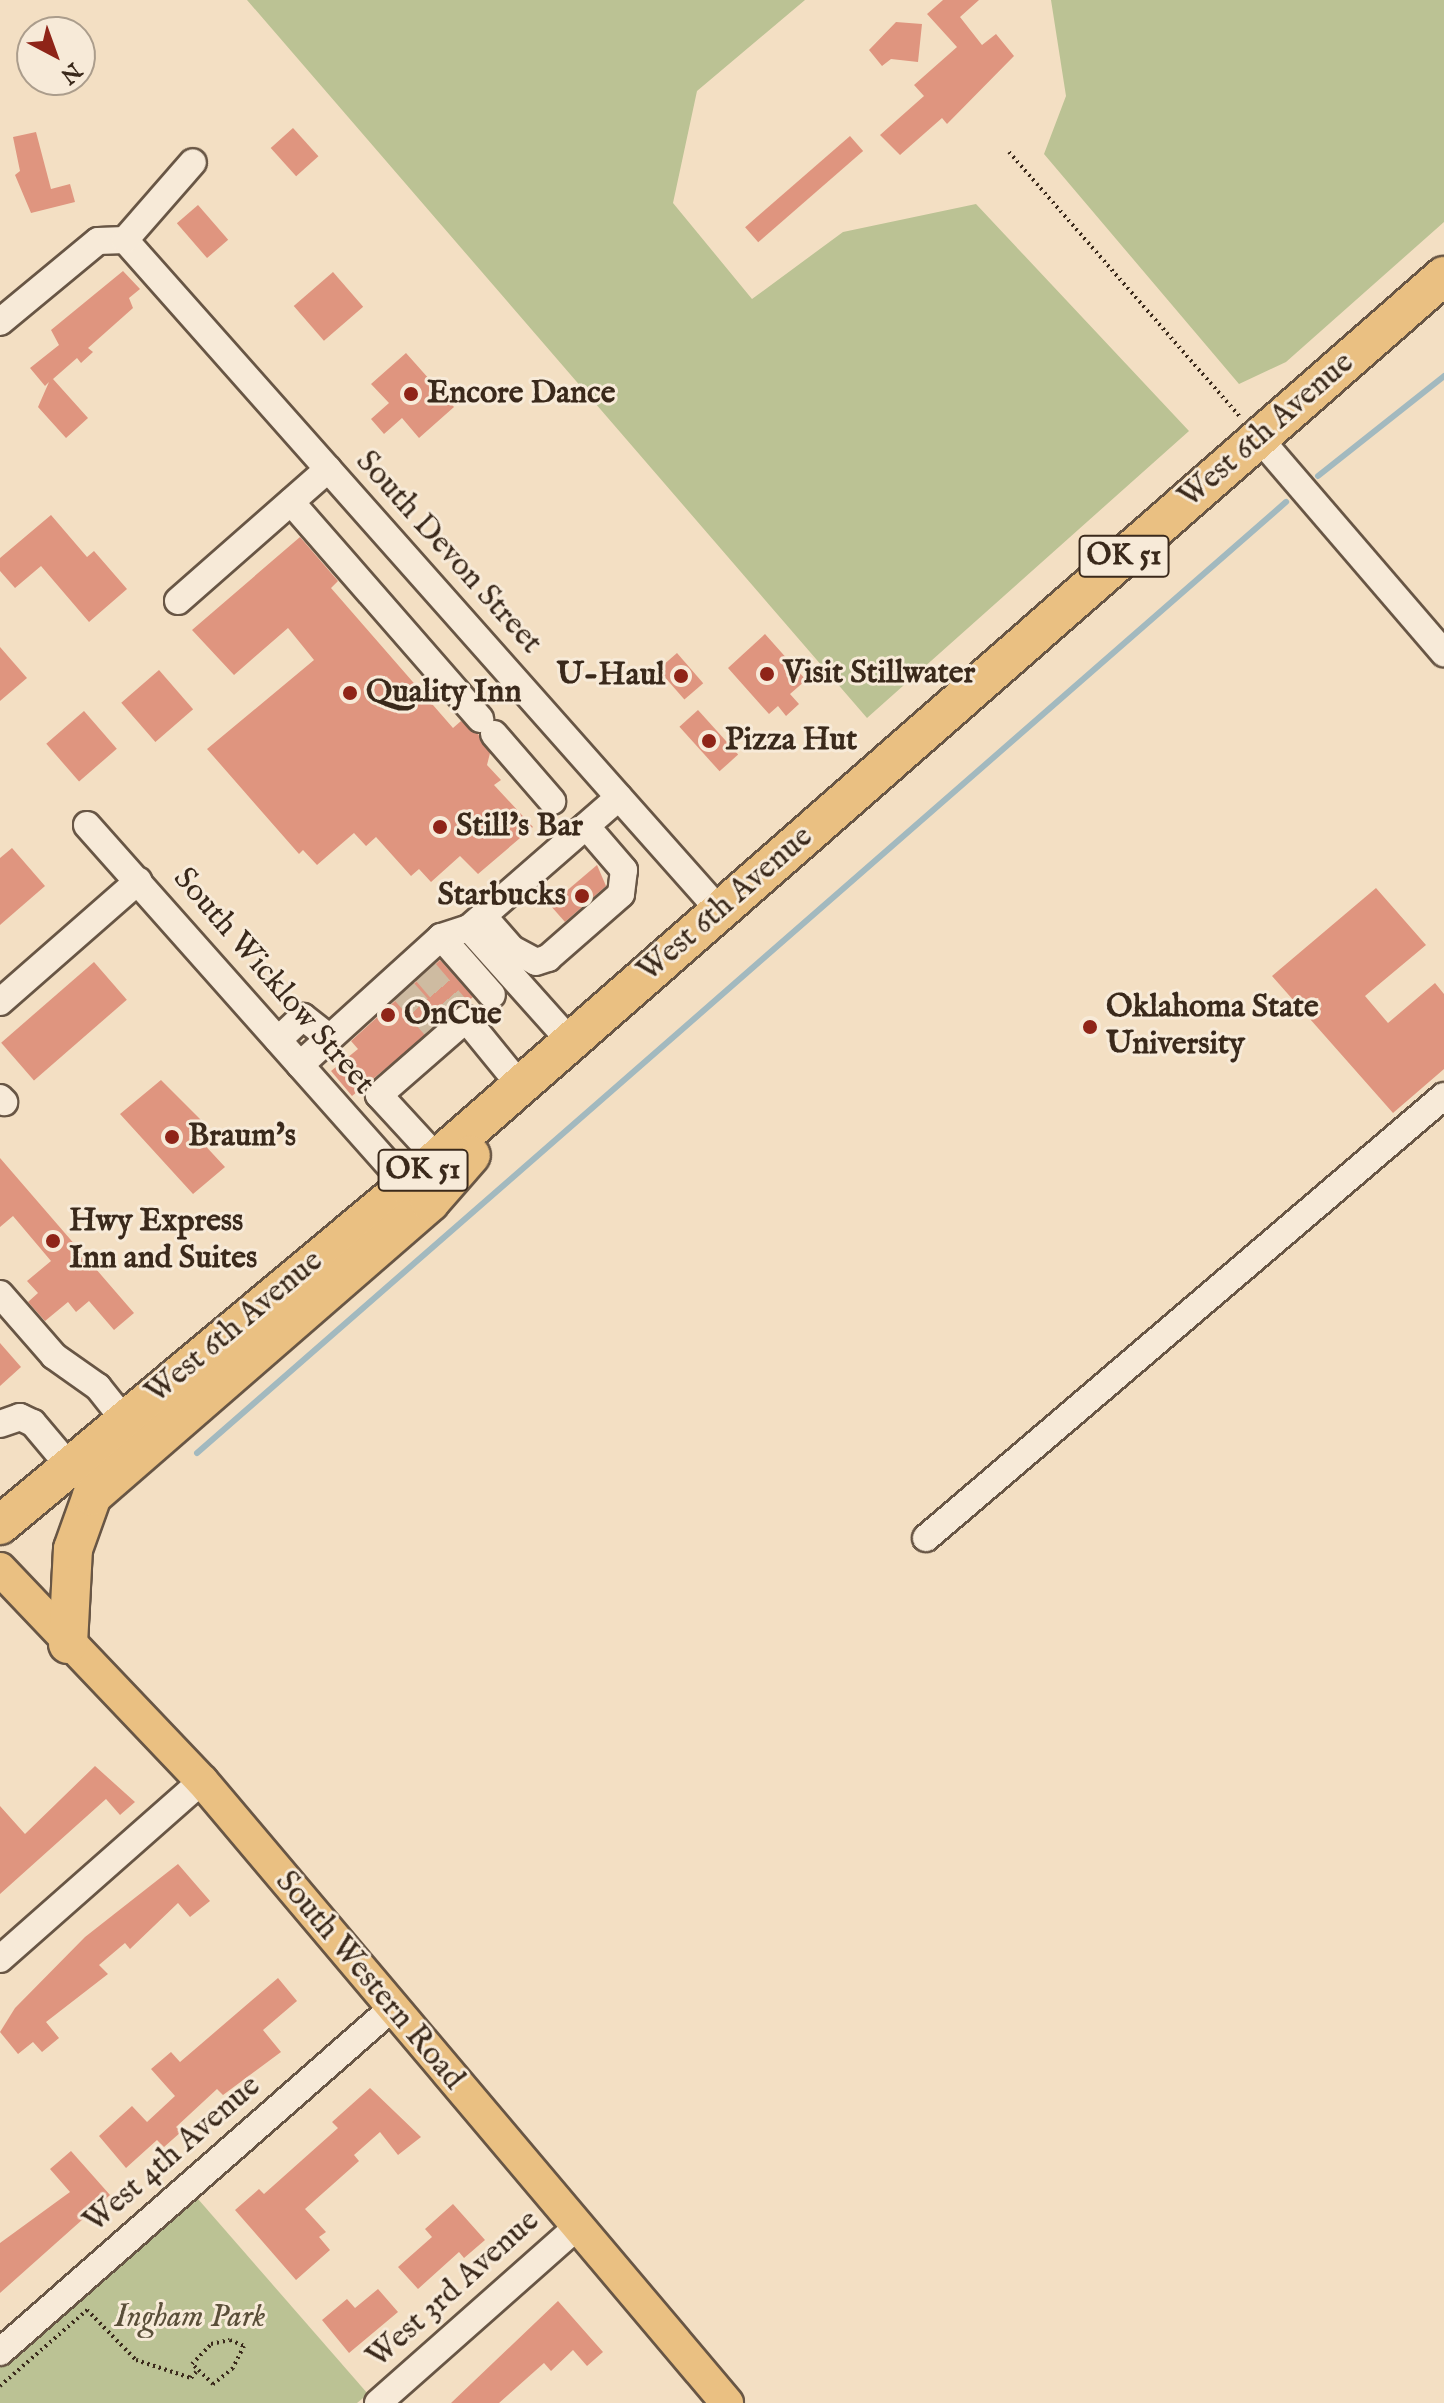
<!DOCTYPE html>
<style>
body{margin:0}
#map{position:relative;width:1444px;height:2403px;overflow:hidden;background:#f3dfc3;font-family:"IM FELL English",serif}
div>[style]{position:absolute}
.green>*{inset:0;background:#bbc294}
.stream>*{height:6px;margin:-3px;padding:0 3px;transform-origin:3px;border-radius:3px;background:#a2b9bf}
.building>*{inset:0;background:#df957f;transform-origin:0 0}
.minor-tunnel>*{height:26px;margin-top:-13px;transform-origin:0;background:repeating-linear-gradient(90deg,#cebba1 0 26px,transparent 0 39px)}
.path>*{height:4px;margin-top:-2px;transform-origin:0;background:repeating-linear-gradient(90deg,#3a291b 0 2px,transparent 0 6px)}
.roads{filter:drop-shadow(2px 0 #685645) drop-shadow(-2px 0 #685645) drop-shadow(0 2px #685645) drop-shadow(0 -2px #685645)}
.minor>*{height:26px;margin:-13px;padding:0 13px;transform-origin:13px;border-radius:13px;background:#f7ead8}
.major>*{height:32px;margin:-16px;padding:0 16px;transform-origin:16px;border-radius:16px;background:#eac082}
.highway>*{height:38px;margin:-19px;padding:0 19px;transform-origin:19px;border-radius:19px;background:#eac082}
.dots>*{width:22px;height:22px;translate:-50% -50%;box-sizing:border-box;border:4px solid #f7ead8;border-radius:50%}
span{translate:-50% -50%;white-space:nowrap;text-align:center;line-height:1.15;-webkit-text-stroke:6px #f7ead8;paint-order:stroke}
.shield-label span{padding:2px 6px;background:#f7ead8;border:2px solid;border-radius:6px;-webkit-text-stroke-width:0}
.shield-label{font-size:30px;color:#3a291b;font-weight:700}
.poi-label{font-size:32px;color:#3a291b;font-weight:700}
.left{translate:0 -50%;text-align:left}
.right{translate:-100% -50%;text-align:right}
.street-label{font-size:32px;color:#3a291b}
.park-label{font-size:32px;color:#5a4f39;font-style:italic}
.north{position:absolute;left:16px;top:16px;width:80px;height:80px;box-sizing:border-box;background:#f7ead8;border:2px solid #ab9d8c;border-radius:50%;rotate:139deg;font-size:22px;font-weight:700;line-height:32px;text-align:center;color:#3a291b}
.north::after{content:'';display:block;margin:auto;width:28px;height:36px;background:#8f2418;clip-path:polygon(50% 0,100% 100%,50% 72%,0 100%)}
</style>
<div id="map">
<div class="green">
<i style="clip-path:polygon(247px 0,805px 0,697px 91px,673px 203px,752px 299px,843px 232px,976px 204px,1189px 431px,867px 718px)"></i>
<i style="clip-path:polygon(1051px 0,1444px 0,1444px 222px,1286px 362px,1239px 384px,1044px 154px,1066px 96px)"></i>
<i style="clip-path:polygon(198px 2199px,368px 2394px,357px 2403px,0 2403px,0 2367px)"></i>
</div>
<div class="stream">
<i style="left:1318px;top:476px;width:161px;rotate:-38.4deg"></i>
<i style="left:197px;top:1453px;width:1446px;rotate:-41.13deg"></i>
</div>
<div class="building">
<i style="clip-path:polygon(943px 0,979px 0,960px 17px,982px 45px,996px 34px,1014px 56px,947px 124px,942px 118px,900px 155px,880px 135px,924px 96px,914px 85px,957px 47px,927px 14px)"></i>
<i style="clip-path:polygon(896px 22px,922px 24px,918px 62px,891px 59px,882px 66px,869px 50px)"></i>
<i style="left:293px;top:128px;width:38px;height:30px;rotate:48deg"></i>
<i style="clip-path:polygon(36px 132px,51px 189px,70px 184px,75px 202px,31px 213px,15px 175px,20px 171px,13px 137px)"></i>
<i style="left:850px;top:136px;width:20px;height:139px;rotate:49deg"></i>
<i style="left:198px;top:205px;width:46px;height:28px;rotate:49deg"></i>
<i style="clip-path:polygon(123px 271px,140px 289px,129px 298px,133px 308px,88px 348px,93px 352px,81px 363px,77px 358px,53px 379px,88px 418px,66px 438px,38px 407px,49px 382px,45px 386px,30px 368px,59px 345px,51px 330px)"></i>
<i style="left:333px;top:272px;width:46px;height:52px;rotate:49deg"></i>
<i style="clip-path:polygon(406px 353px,454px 407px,419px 438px,402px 418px,384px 434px,371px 419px,389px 403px,371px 384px)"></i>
<i style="clip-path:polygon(51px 515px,87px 557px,94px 551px,127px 589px,89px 622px,41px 566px,15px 588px,0 571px,0 558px)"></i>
<i style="clip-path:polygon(300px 537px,338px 581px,331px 588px,453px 728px,461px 721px,478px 734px,490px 753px,487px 765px,501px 780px,494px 785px,533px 827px,478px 874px,460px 856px,431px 882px,419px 869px,411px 876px,376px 837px,366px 846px,354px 833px,317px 865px,303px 850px,299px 854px,207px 749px,314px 660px,288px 628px,234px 675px,192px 630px)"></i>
<i style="clip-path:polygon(765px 634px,806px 680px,790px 694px,799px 704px,786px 716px,778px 706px,769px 714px,728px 668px)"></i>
<i style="clip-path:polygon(0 647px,27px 678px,0 701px)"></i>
<i style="left:677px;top:653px;width:40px;height:25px;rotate:49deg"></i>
<i style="left:159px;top:670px;width:52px;height:50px;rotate:49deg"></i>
<i style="left:698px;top:710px;width:60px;height:25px;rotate:48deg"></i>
<i style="left:84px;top:711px;width:50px;height:50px;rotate:49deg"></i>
<i style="clip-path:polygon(12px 848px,45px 886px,0 925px,0 858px)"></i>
<i style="clip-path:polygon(597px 865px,606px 886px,565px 922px,550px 905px)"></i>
<i style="clip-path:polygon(1376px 888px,1426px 945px,1365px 996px,1388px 1023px,1435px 983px,1444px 994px,1444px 1069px,1393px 1113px,1272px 976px)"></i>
<i style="clip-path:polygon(440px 960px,473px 997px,352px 1096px,331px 1071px,358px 1049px,351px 1041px)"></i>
<i style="left:94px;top:962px;width:50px;height:123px;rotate:49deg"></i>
<i style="clip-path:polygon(161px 1080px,201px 1120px,206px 1130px,200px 1140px,225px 1167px,193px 1194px,120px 1114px)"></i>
<i style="clip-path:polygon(0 1158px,134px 1313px,114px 1330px,89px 1301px,76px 1312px,68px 1302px,45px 1321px,28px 1302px,38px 1293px,27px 1281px,51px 1261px,13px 1216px,0 1227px)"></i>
<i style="clip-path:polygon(0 1343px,21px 1367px,0 1386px)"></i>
<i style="clip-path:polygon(95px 1766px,135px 1802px,120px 1815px,106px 1799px,0 1894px,0 1806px,25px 1834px)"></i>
<i style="clip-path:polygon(178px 1864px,210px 1901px,190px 1917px,178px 1903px,130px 1949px,125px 1943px,99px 1965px,108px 1974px,46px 2022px,59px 2038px,42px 2052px,33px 2042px,18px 2054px,0 2032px,15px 2008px,85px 1937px)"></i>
<i style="clip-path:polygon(278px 1978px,297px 2001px,263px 2030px,281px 2052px,223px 2095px,217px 2089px,176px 2127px,181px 2132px,164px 2147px,157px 2140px,126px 2168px,99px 2136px,132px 2106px,147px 2122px,175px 2096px,151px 2069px,171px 2052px,180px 2062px)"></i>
<i style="clip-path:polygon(370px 2088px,421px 2137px,398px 2155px,380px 2132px,354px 2155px,359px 2161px,305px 2209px,326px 2232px,319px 2237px,330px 2250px,296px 2280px,235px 2210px,259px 2189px,264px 2194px,338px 2128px,332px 2122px)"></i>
<i style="clip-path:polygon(71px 2151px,110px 2195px,0 2293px,0 2243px,70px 2192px,50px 2169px)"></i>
<i style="clip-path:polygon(453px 2204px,485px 2240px,464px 2258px,459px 2252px,418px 2289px,398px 2267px,432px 2237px,425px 2229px)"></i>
<i style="clip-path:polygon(378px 2289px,398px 2312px,349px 2353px,322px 2320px,347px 2299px,355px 2308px)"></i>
<i style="clip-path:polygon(558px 2301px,603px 2352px,587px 2366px,573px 2350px,551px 2371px,544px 2363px,499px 2403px,451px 2403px)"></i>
</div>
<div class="minor-tunnel">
<i style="left:423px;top:969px;width:54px;rotate:49.5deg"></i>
<i style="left:401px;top:988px;width:53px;rotate:48.8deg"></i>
</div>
<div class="path">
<i style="left:1009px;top:152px;width:353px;rotate:48.9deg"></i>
<i style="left:230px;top:2340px;width:15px;rotate:23deg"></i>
<i style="left:244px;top:2346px;width:25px;rotate:117deg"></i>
<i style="left:233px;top:2368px;width:26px;rotate:141deg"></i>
<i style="left:213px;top:2384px;width:29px;rotate:-136deg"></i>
<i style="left:192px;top:2364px;width:28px;rotate:-46deg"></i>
<i style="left:211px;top:2344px;width:19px;rotate:-12deg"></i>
<i style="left:0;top:2386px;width:116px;rotate:-41.1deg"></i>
<i style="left:87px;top:2310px;width:70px;rotate:45.6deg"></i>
<i style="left:136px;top:2360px;width:58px;rotate:18.1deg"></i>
<i style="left:191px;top:2378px;width:8px;rotate:-50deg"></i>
</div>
<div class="roads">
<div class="minor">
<i style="left:125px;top:240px;width:897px;rotate:48.44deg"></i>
<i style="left:0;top:322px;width:127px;rotate:-39.6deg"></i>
<i style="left:98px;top:241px;width:27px;rotate:-2deg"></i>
<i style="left:125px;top:240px;width:103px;rotate:-48.9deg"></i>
<i style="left:1259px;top:438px;width:284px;rotate:49.3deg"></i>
<i style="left:291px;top:502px;width:288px;rotate:48.9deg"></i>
<i style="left:178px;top:601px;width:200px;rotate:-41.3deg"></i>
<i style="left:494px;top:734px;width:89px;rotate:49.1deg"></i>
<i style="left:87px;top:825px;width:482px;rotate:48.4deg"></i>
<i style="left:491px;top:925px;width:32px;rotate:49deg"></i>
<i style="left:512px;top:949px;width:27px;rotate:28deg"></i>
<i style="left:536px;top:962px;width:13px;rotate:-18deg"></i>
<i style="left:548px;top:958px;width:97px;rotate:-41.2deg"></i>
<i style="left:621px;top:894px;width:24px;rotate:-83deg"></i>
<i style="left:624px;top:870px;width:58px;rotate:-130.8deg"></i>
<i style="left:469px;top:928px;width:199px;rotate:-41.1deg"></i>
<i style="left:441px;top:937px;width:77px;rotate:48.7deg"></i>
<i style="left:0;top:1002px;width:184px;rotate:-41.2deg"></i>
<i style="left:278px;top:1040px;width:34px;rotate:-43deg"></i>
<i style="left:303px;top:1017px;width:34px;rotate:38deg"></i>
<i style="left:300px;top:1065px;width:190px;rotate:-42.2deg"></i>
<i style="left:441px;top:937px;width:29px;rotate:-18deg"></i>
<i style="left:469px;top:928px;width:152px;rotate:48.2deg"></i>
<i style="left:0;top:1098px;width:6px;rotate:45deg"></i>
<i style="left:437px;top:1158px;width:86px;rotate:-132.6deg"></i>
<i style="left:379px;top:1095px;width:116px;rotate:-41.1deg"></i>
<i style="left:466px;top:1019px;width:84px;rotate:50.8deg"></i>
<i style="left:0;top:1294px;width:82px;rotate:48.9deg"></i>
<i style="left:54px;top:1356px;width:54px;rotate:35.2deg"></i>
<i style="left:98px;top:1387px;width:43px;rotate:51.5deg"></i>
<i style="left:0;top:1424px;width:21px;rotate:-19deg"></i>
<i style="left:20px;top:1417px;width:14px;rotate:25deg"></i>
<i style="left:33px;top:1423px;width:57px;rotate:49.9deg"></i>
<i style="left:926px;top:1538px;width:681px;rotate:-40.47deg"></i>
<i style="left:0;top:1959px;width:269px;rotate:-41.4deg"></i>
<i style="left:0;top:2352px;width:520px;rotate:-41.26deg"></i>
<i style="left:378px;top:2403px;width:264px;rotate:-41.5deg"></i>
</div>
<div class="major">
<i style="left:0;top:1569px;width:293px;rotate:46.4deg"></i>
<i style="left:202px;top:1781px;width:814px;rotate:49.83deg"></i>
</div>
<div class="highway">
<i style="left:0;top:1525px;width:530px;rotate:-39.87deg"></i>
<i style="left:407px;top:1185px;width:1379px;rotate:-41.24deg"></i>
<i style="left:68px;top:1644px;width:95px;rotate:-87deg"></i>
<i style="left:73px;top:1549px;width:56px;rotate:-70.3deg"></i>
<i style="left:92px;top:1496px;width:448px;rotate:-41deg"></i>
<i style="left:430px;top:1202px;width:62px;rotate:-48.9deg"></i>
</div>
</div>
<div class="dots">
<i style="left:411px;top:394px;background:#8f2418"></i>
<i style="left:767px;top:674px;background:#8f2418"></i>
<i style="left:681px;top:676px;background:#8f2418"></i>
<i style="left:350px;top:693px;background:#8f2418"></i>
<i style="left:709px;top:741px;background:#8f2418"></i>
<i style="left:440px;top:827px;background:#8f2418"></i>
<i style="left:582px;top:896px;background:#8f2418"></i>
<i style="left:388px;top:1015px;background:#8f2418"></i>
<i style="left:1090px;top:1027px;background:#8f2418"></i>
<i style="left:172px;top:1137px;background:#8f2418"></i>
<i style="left:53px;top:1241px;background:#8f2418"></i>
</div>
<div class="shield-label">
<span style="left:1124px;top:556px">OK 51</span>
<span style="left:423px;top:1170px">OK 51</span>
</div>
<div class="poi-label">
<span class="left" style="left:427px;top:394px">Encore Dance</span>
<span class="left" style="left:783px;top:674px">Visit Stillwater</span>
<span class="right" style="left:665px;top:676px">U-Haul</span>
<span class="left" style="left:366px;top:693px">Quality Inn</span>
<span class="left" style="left:725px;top:741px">Pizza Hut</span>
<span class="left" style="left:456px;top:827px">Still's Bar</span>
<span class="right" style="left:566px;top:896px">Starbucks</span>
<span class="left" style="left:1106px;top:1027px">Oklahoma State<br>University</span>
<span class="left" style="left:404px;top:1015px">OnCue</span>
<span class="left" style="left:188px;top:1137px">Braum's</span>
<span class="left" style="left:69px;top:1241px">Hwy Express<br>Inn and Suites</span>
</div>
<div class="street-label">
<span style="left:1267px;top:431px;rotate:-41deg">West 6th Avenue</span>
<span style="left:448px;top:553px;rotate:48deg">South Devon Street</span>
<span style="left:726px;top:905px;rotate:-41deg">West 6th Avenue</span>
<span style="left:273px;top:982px;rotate:49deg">South Wicklow Street</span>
<span style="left:235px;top:1328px;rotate:-40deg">West 6th Avenue</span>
<span style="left:369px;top:1981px;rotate:50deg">South Western Road</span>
<span style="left:173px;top:2155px;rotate:-41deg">West 4th Avenue</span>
<span style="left:454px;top:2290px;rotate:-42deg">West 3rd Avenue</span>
</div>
<div class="park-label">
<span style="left:190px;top:2318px">Ingham Park</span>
</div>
<div class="north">N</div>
</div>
